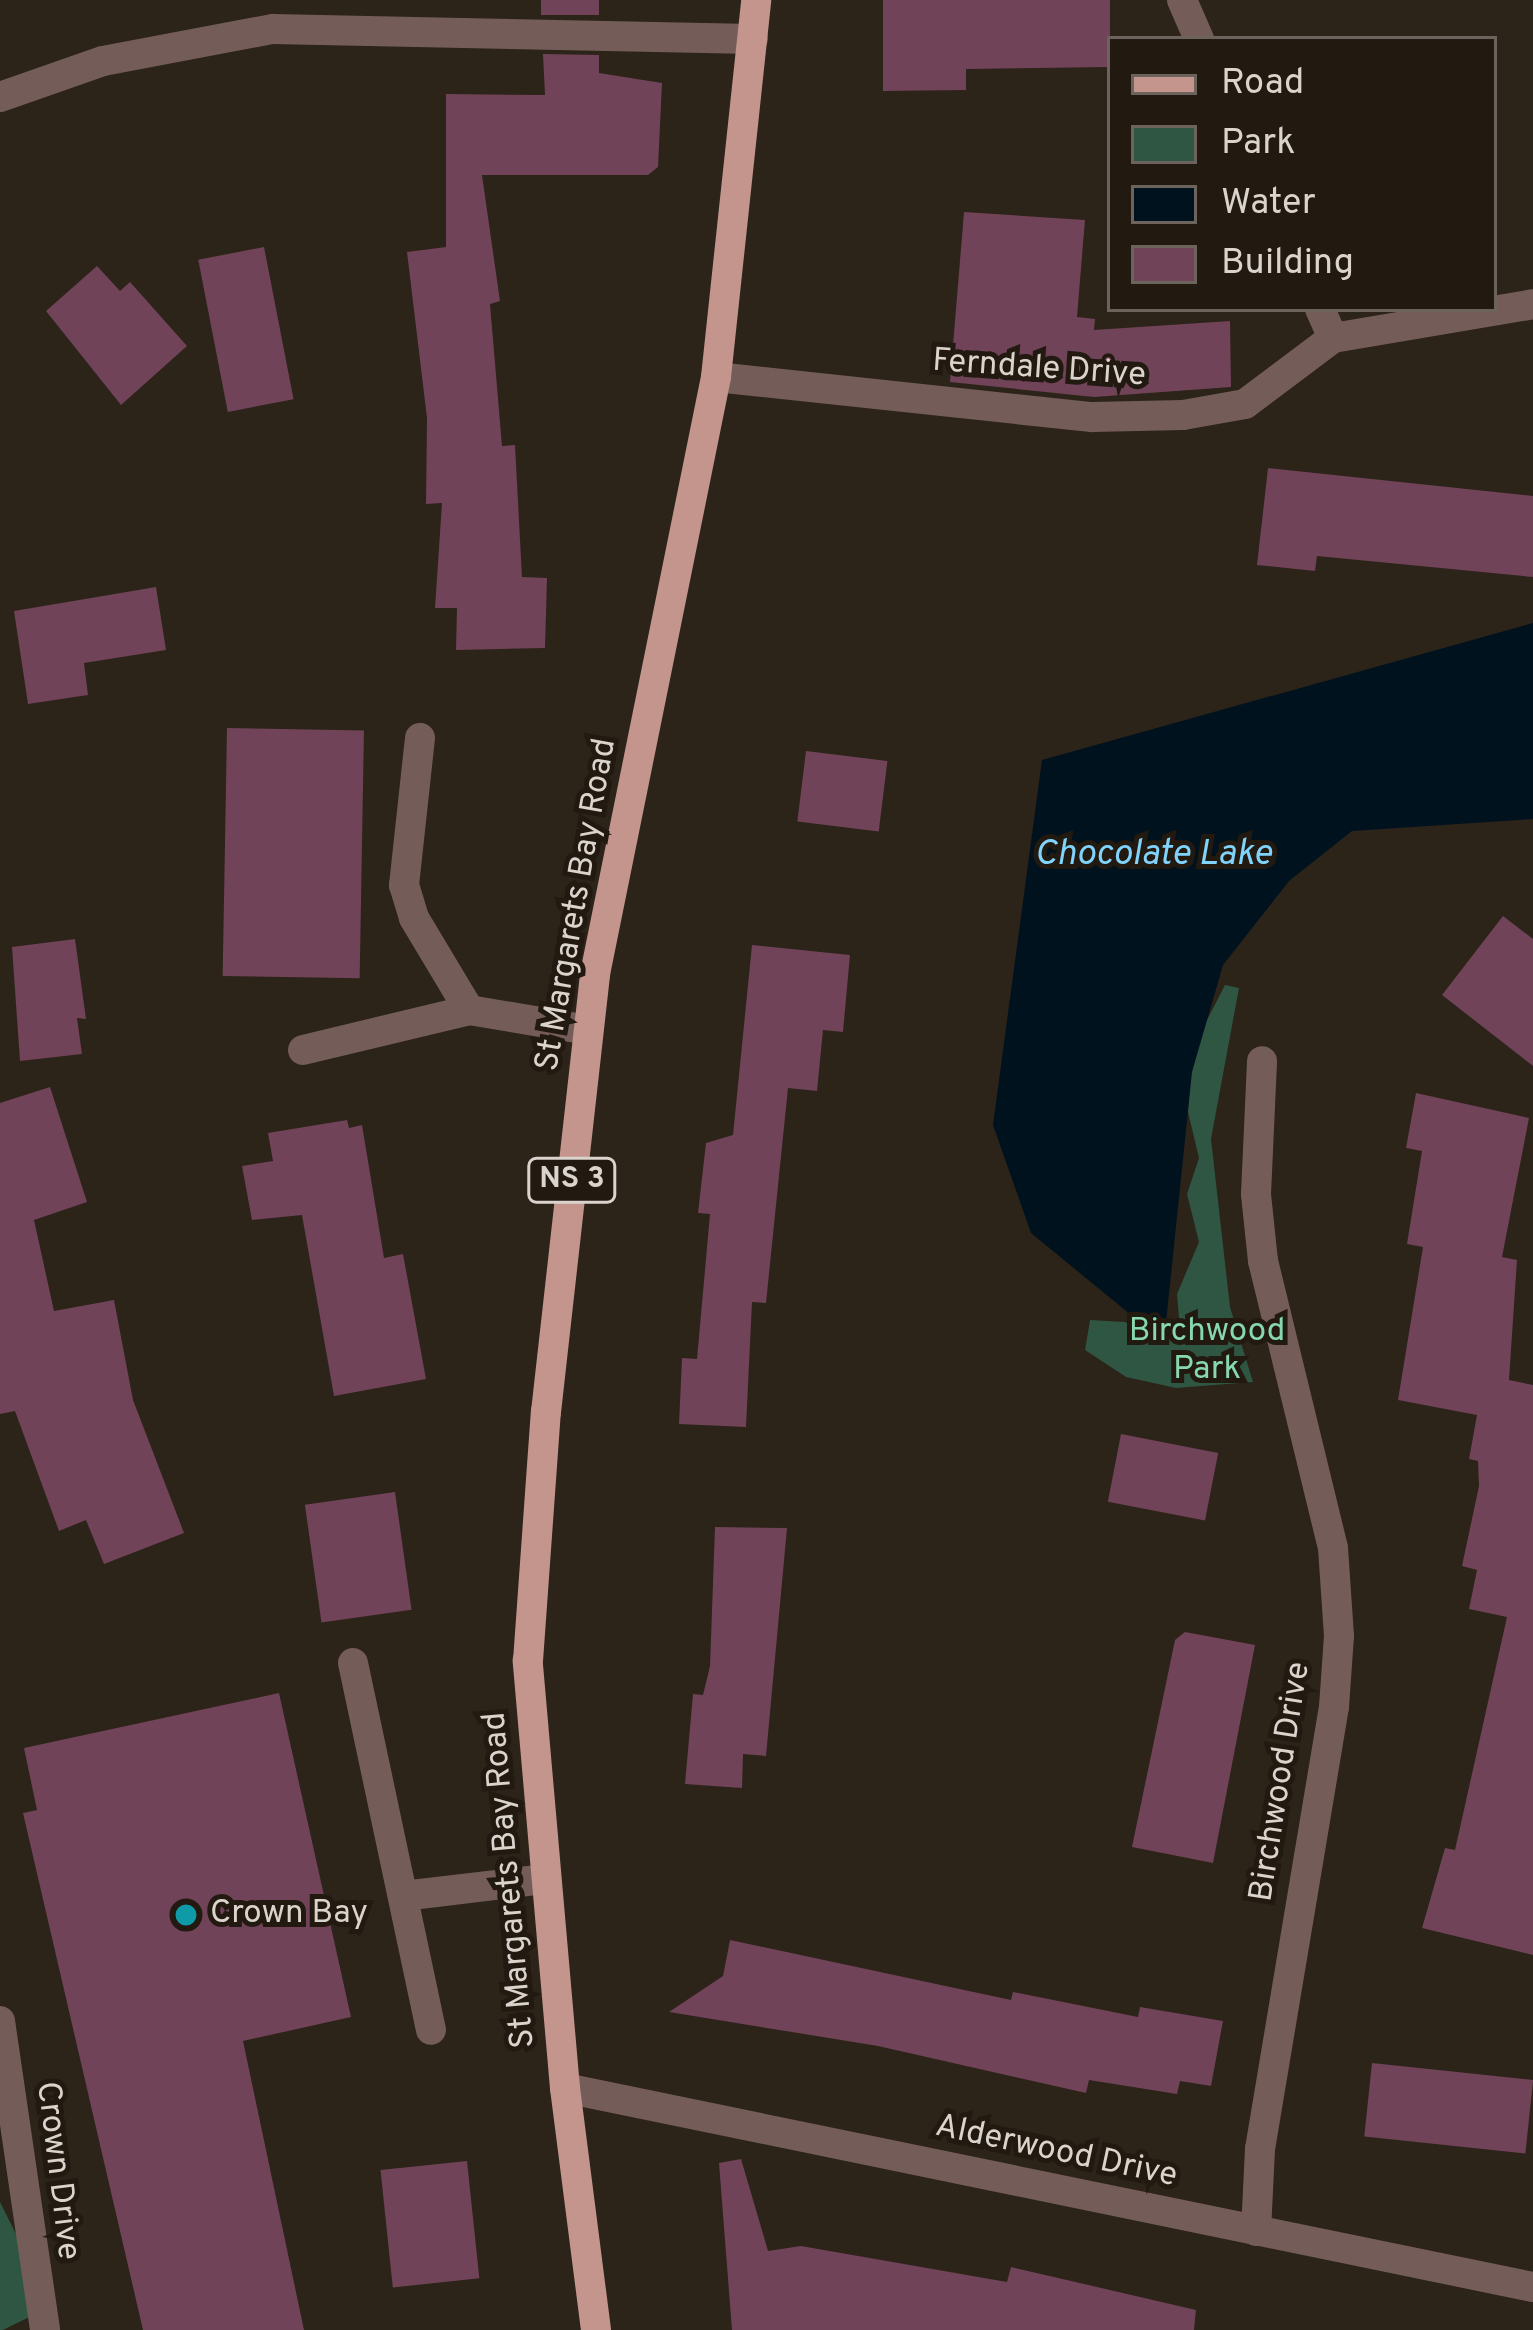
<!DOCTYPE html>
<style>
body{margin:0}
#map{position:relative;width:1533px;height:2330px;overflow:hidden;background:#2c2319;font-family:Overpass,sans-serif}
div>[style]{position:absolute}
.green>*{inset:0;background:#2f5543}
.water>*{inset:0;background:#00121e}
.building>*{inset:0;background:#704358;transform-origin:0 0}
.service>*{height:30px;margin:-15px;padding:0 15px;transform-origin:15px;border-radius:15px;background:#745d59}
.minor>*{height:30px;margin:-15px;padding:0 15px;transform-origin:15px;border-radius:15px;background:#745d59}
.primary>*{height:30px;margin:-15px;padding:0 15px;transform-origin:15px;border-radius:15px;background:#c3958c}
.dots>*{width:33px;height:33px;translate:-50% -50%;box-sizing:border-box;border:6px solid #221a10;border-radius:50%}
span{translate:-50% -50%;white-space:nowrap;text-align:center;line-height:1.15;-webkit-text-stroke:10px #221a10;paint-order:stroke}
.shield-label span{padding:3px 9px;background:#221a10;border:3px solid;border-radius:9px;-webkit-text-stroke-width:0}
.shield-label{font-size:30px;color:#dad4cd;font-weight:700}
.street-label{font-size:33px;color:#dad4cd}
.park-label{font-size:33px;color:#87d8b0}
.poi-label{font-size:33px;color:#dad4cd}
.left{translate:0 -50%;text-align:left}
.water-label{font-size:36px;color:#80d3fb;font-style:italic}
.legend{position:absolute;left:1107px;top:36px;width:390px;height:276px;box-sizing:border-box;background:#221a10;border:3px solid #6c645c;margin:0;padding:15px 21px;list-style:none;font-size:36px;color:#dad4cd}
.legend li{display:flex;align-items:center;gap:24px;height:60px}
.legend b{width:60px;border:3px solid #6c645c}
</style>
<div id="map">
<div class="green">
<i style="clip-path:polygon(1225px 985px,1239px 988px,1211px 1139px,1230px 1307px,1253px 1382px,1176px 1388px,1126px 1377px,1085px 1350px,1090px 1320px,1125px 1322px,1161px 1340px,1180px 1330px,1177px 1294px,1199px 1242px,1187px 1194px,1199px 1158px,1188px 1112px,1190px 1053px)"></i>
<i style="clip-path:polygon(0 2202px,52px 2306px,3px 2330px,0 2330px)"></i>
</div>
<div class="water">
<i style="clip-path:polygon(1533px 623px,1533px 819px,1352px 831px,1289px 881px,1223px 965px,1192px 1072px,1164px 1342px,1031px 1233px,993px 1125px,1042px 760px)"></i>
</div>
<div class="building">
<i style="left:541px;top:0;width:58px;height:15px"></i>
<i style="clip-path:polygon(883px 0,1110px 0,1110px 67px,966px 69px,966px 90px,883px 91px)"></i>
<i style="clip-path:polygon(543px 54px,599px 55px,599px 73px,662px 83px,658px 167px,648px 175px,482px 175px,500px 301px,490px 304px,502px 446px,515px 445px,522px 577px,547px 578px,545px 648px,456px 650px,457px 608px,435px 608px,442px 503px,426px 504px,427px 418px,407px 252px,446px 247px,446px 94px,545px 95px)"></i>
<i style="clip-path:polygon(964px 212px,1085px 220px,1077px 317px,1095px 319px,1094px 330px,1230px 321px,1231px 387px,1094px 397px,950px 382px)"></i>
<i style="left:264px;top:247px;width:155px;height:67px;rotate:79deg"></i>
<i style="clip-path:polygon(97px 266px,120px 291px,130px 282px,187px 346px,121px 405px,46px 311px)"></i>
<i style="clip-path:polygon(1268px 468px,1533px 496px,1533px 577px,1317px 556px,1315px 571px,1257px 565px)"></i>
<i style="clip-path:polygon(156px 587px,166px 650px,84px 663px,88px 695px,28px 704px,14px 611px)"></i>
<i style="left:227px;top:728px;width:137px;height:248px;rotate:1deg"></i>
<i style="left:806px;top:751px;width:82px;height:71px;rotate:7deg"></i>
<i style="clip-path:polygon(1503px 916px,1533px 939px,1533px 1066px,1442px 995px)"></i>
<i style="clip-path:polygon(75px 939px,86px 1019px,77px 1018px,82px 1054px,20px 1061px,12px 947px)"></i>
<i style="clip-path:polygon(752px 945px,850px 955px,843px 1032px,823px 1030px,817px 1091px,788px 1088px,766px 1303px,752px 1302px,746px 1427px,679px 1424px,682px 1358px,697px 1359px,710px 1214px,698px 1213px,706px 1143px,733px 1135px)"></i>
<i style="clip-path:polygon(50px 1087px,87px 1202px,34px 1220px,54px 1311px,114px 1300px,133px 1400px,184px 1533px,104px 1564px,86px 1520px,59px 1531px,15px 1411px,0 1414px,0 1103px)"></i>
<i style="clip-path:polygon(1416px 1093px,1529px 1118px,1502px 1257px,1517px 1260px,1509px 1380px,1533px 1385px,1533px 1955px,1422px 1928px,1445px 1848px,1455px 1850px,1507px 1617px,1469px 1609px,1477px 1570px,1462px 1566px,1479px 1486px,1478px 1461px,1469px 1459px,1477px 1415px,1398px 1400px,1423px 1247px,1407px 1244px,1422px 1151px,1406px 1148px)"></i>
<i style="clip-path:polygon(347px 1120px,349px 1128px,362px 1125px,384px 1258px,403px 1254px,426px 1379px,334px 1396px,302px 1215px,252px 1220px,242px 1166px,273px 1161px,268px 1133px)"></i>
<i style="left:1121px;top:1434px;width:99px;height:69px;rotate:11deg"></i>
<i style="left:395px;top:1492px;width:119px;height:91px;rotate:82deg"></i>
<i style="clip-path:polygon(715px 1527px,787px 1528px,766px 1756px,743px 1754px,742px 1788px,685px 1784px,693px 1694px,703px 1695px,710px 1666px)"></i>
<i style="clip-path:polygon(1185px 1632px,1255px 1645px,1213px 1863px,1132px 1847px,1175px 1640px)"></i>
<i style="clip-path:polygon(279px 1693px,351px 2017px,243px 2041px,304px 2330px,143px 2330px,23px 1813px,37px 1810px,24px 1748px)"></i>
<i style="clip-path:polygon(730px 1940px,1011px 2000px,1013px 1992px,1138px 2017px,1140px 2007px,1223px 2021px,1211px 2086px,1180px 2081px,1177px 2094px,1089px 2080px,1086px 2093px,878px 2046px,669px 2012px,723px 1976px)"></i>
<i style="left:1372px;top:2063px;width:162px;height:74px;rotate:6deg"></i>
<i style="clip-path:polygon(741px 2159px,768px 2251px,801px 2246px,1007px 2282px,1011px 2267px,1196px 2310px,1194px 2330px,732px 2330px,719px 2163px)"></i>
<i style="left:467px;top:2161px;width:118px;height:87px;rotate:84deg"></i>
</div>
<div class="service">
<i style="left:420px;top:738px;width:148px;rotate:96.2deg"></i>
<i style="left:404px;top:885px;width:34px;rotate:73deg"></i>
<i style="left:414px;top:918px;width:107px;rotate:59.1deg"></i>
<i style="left:303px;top:1050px;width:171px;rotate:-13.5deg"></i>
<i style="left:469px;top:1010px;width:121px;rotate:9.5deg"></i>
<i style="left:353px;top:1663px;width:375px;rotate:78deg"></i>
<i style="left:403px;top:1896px;width:144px;rotate:-6.8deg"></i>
</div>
<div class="minor">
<i style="left:1182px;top:0;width:43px;rotate:66.4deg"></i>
<i style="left:0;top:97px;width:109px;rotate:-19.3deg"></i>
<i style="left:103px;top:61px;width:173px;rotate:-10.7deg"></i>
<i style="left:273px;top:29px;width:480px;rotate:1.2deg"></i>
<i style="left:1320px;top:309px;width:32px;rotate:66deg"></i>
<i style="left:716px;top:377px;width:378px;rotate:6.1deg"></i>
<i style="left:1092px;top:417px;width:91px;rotate:-1.3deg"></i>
<i style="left:1183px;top:415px;width:63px;rotate:-10.1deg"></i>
<i style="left:1245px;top:404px;width:110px;rotate:-36.9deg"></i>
<i style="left:1333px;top:338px;width:203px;rotate:-9.6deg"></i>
<i style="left:0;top:2021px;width:312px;rotate:81.7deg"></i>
<i style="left:565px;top:2088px;width:988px;rotate:11.62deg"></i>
<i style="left:1256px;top:2231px;width:82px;rotate:-87.2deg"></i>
<i style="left:1260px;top:2149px;width:448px;rotate:-80.5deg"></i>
<i style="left:1334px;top:1707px;width:71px;rotate:-86deg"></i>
<i style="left:1339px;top:1636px;width:88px;rotate:-93.9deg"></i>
<i style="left:1333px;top:1548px;width:295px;rotate:-103.7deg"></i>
<i style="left:1263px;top:1261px;width:67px;rotate:-96deg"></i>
<i style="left:1256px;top:1194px;width:133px;rotate:-87.4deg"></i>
</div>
<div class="primary">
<i style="left:596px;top:2330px;width:244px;rotate:-97.3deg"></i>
<i style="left:565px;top:2088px;width:429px;rotate:-95deg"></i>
<i style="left:528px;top:1661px;width:250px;rotate:-85.9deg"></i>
<i style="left:546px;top:1412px;width:441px;rotate:-83.6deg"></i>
<i style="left:595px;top:974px;width:609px;rotate:-78.54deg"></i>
<i style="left:716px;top:377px;width:379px;rotate:-83.9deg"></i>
</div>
<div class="dots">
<i style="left:186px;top:1915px;background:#0f9aa8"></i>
</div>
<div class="shield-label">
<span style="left:572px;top:1180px">NS 3</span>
</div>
<div class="street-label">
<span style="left:1039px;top:370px;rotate:4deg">Ferndale Drive</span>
<span style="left:578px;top:905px;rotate:-80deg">St Margarets Bay Road</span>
<span style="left:1282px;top:1782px;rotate:-81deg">Birchwood Drive</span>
<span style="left:511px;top:1880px;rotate:-95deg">St Margarets Bay Road</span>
<span style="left:1056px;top:2153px;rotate:12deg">Alderwood Drive</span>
<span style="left:56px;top:2171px;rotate:83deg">Crown Drive</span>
</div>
<div class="park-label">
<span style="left:1207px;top:1352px">Birchwood<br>Park</span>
</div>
<div class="poi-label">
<span class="left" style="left:210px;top:1915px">Crown Bay</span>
</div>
<div class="water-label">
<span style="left:1153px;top:856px">Chocolate Lake</span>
</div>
<ul class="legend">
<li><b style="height:15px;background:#c3958c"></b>Road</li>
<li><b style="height:33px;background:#2f5543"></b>Park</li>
<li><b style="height:33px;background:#00121e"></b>Water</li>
<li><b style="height:33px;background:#704358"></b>Building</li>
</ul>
</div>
